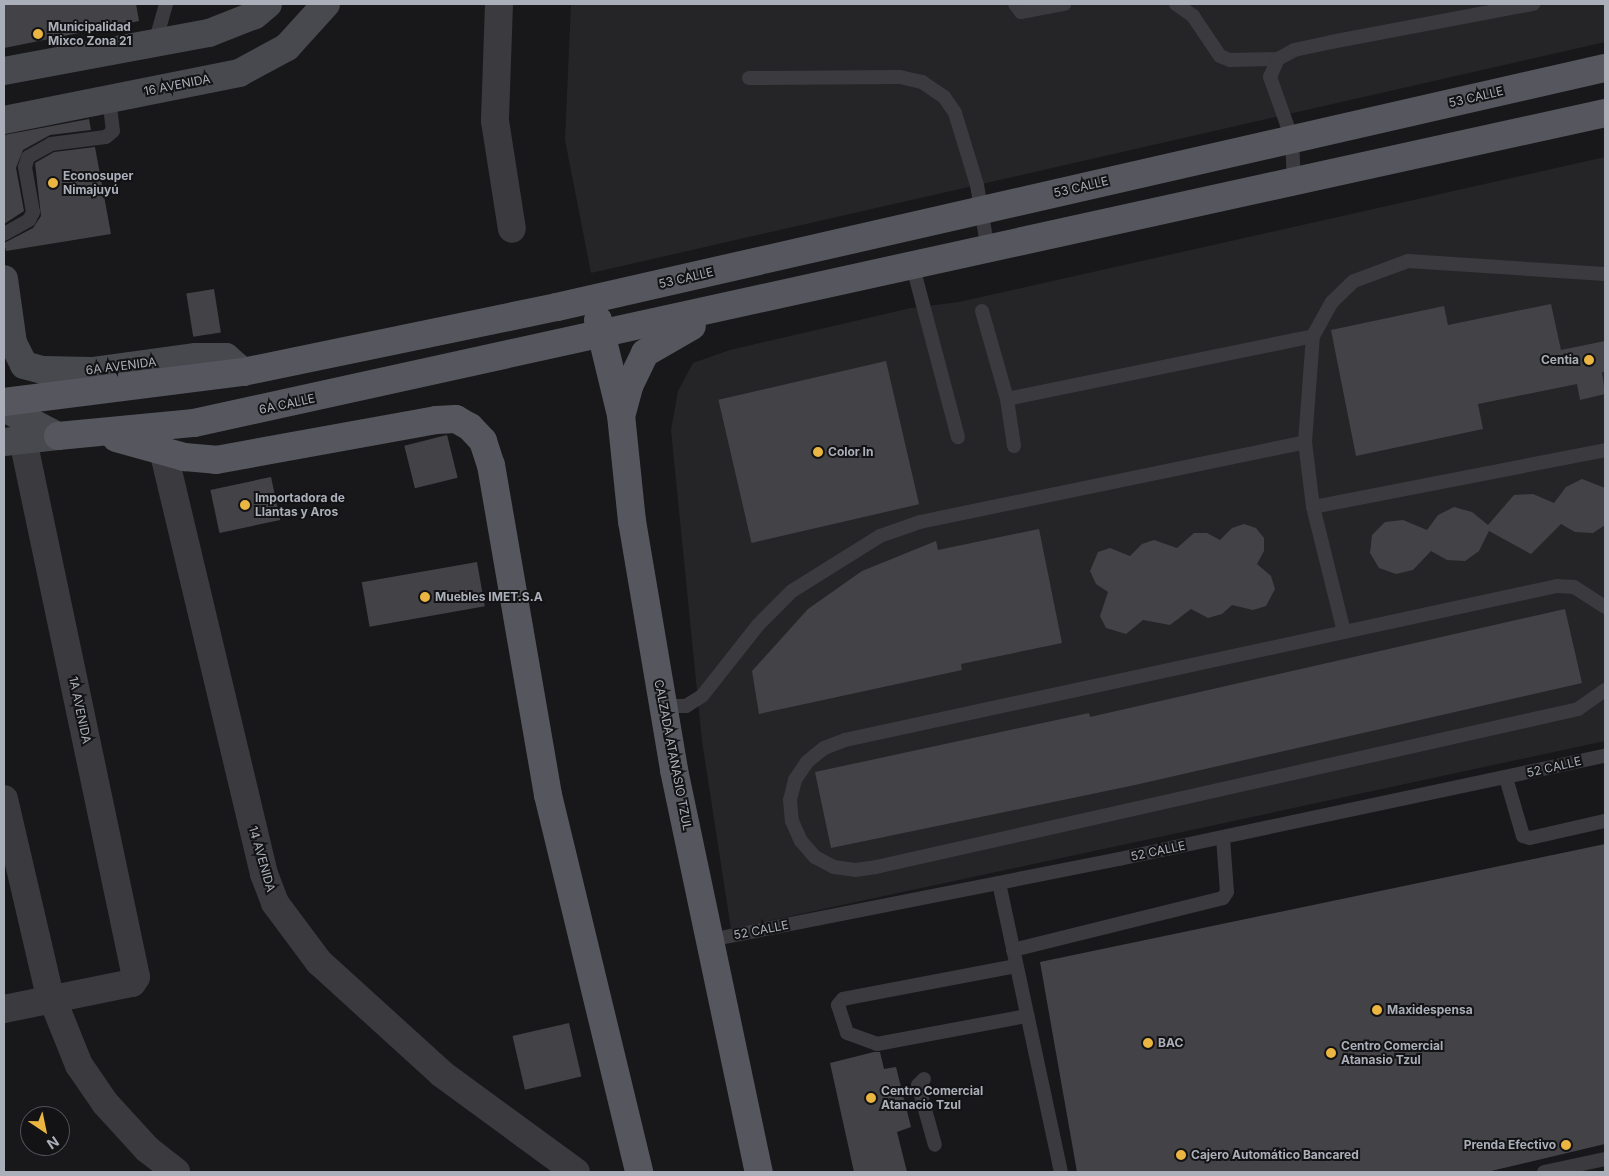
<!DOCTYPE html>
<meta charset="utf-8">
<style>
body{margin:0}
#map{position:relative;width:1609px;height:1176px;overflow:hidden;background:#18181a;font-family:Inter,sans-serif}
div>[style]{position:absolute}
.built>*{inset:0;background:#252427}
.building>*{inset:0;background:#434347;transform-origin:0 0}
.lane>*{height:14px;margin:-7px;padding:0 7px;transform-origin:7px;border-radius:7px;background:#3a3a3f}
.street>*{height:28px;margin:-14px;padding:0 14px;transform-origin:14px;border-radius:14px;background:#3a3a3f}
.secondary>*{height:28px;margin:-14px;padding:0 14px;transform-origin:14px;border-radius:14px;background:#48494f}
.primary>*{height:28px;margin:-14px;padding:0 14px;transform-origin:14px;border-radius:14px;background:#56575e}
.dots>*{width:14px;height:14px;translate:-50% -50%;box-sizing:border-box;border:2px solid #131315;border-radius:50%}
span{translate:-50% -50%;white-space:nowrap;text-align:center;line-height:1.15;-webkit-text-stroke:4px #131315;paint-order:stroke}
.poi-label{font-size:12px;color:#abafb9;font-weight:700}
.left{translate:0 -50%;text-align:left}
.right{translate:-100% -50%;text-align:right}
.street-label{font-size:12px;color:#abafb9}
.frame{position:absolute;inset:0;border:5px solid #abafb9;pointer-events:none}
.north{position:absolute;left:20px;top:1106px;width:50px;height:50px;box-sizing:border-box;background:#131315;border:1px solid #505157;border-radius:50%;rotate:146deg;font-size:14px;font-weight:700;line-height:20px;text-align:center;color:#abafb9}
.north::after{content:'';display:block;margin:auto;width:18px;height:22px;background:#eab641;clip-path:polygon(50% 0,100% 100%,50% 72%,0 100%)}
</style>
<div id="map">
<div class="built">
<i style="clip-path:polygon(571px 4px,1605px 4px,1605px 42px,591px 273px,565px 140px)"></i>
<i style="clip-path:polygon(1605px 157px,1605px 741px,731px 929px,702px 741px,671px 430px,678px 391px,693px 363px,730px 350px,911px 308px,959px 302px)"></i>
</div>
<div class="building">
<i style="clip-path:polygon(4px 4px,136px 4px,139px 21px,4px 48px)"></i>
<i style="clip-path:polygon(89px 119px,91px 130px,50px 135px,23px 150px,16px 168px,24px 211px,4px 224px,4px 135px)"></i>
<i style="clip-path:polygon(95px 147px,111px 234px,6px 251px,4px 243px,33px 228px,41px 216px,35px 163px,54px 152px)"></i>
<i style="left:214px;top:289px;width:44px;height:28px;rotate:81deg"></i>
<i style="clip-path:polygon(1551px 304px,1561px 350px,1605px 341px,1605px 372px,1602px 372px,1605px 394px,1580px 400px,1577px 384px,1478px 404px,1483px 429px,1356px 456px,1331px 330px,1444px 306px,1448px 325px)"></i>
<i style="left:886px;top:361px;width:147px;height:172px;rotate:77deg"></i>
<i style="left:447px;top:435px;width:44px;height:44px;rotate:76deg"></i>
<i style="left:271px;top:477px;width:44px;height:62px;rotate:78deg"></i>
<i style="clip-path:polygon(1582px 479px,1605px 488px,1605px 525px,1593px 533px,1575px 532px,1561px 524px,1531px 554px,1489px 531px,1479px 551px,1465px 561px,1447px 560px,1431px 551px,1413px 570px,1396px 574px,1379px 568px,1370px 553px,1372px 535px,1385px 522px,1403px 520px,1427px 530px,1438px 515px,1454px 507px,1472px 512px,1488px 525px,1514px 495px,1533px 494px,1554px 503px,1566px 487px)"></i>
<i style="clip-path:polygon(1244px 524px,1256px 528px,1264px 538px,1264px 551px,1257px 564px,1271px 576px,1275px 589px,1266px 606px,1253px 610px,1232px 605px,1222px 614px,1208px 618px,1191px 609px,1170px 625px,1143px 620px,1126px 634px,1106px 628px,1100px 616px,1108px 592px,1096px 584px,1090px 571px,1098px 552px,1110px 548px,1130px 556px,1142px 544px,1154px 540px,1177px 548px,1194px 533px,1207px 533px,1220px 540px,1232px 528px)"></i>
<i style="clip-path:polygon(1039px 529px,1062px 643px,961px 664px,962px 670px,759px 714px,752px 671px,808px 609px,862px 571px,936px 541px,938px 550px)"></i>
<i style="left:477px;top:562px;width:45px;height:117px;rotate:80deg"></i>
<i style="clip-path:polygon(1565px 609px,1582px 683px,1135px 785px,831px 848px,815px 772px,1089px 713px,1090px 717px)"></i>
<i style="clip-path:polygon(1605px 844px,1605px 1144px,1487px 1172px,1077px 1172px,1040px 962px)"></i>
<i style="left:569px;top:1023px;width:55px;height:58px;rotate:77deg"></i>
<i style="clip-path:polygon(874px 1052px,880px 1052px,884px 1069px,896px 1067px,911px 1127px,897px 1132px,907px 1172px,854px 1172px,830px 1063px)"></i>
</div>
<div class="lane">
<i style="left:1015px;top:4px;width:10px;rotate:53deg"></i>
<i style="left:1021px;top:12px;width:44px;rotate:-10.5deg"></i>
<i style="left:1176px;top:4px;width:21px;rotate:35deg"></i>
<i style="left:1193px;top:16px;width:48px;rotate:56deg"></i>
<i style="left:1220px;top:56px;width:11px;rotate:22deg"></i>
<i style="left:1230px;top:60px;width:48px;rotate:-1.2deg"></i>
<i style="left:155px;top:43px;width:41px;rotate:-74.2deg"></i>
<i style="left:749px;top:78px;width:151px;rotate:-0.4deg"></i>
<i style="left:900px;top:77px;width:23px;rotate:13deg"></i>
<i style="left:922px;top:82px;width:27px;rotate:34deg"></i>
<i style="left:944px;top:97px;width:19px;rotate:55deg"></i>
<i style="left:955px;top:113px;width:75px;rotate:73deg"></i>
<i style="left:977px;top:185px;width:66px;rotate:80.4deg"></i>
<i style="left:1294px;top:183px;width:44px;rotate:-92.6deg"></i>
<i style="left:1292px;top:139px;width:66px;rotate:-109.5deg"></i>
<i style="left:1270px;top:77px;width:20px;rotate:-66deg"></i>
<i style="left:1278px;top:59px;width:18px;rotate:-29deg"></i>
<i style="left:1294px;top:50px;width:38px;rotate:-12deg"></i>
<i style="left:1331px;top:42px;width:206px;rotate:-10.7deg"></i>
<i style="left:4px;top:234px;width:29px;rotate:-29deg"></i>
<i style="left:29px;top:220px;width:9px;rotate:-63deg"></i>
<i style="left:33px;top:212px;width:46px;rotate:-100.1deg"></i>
<i style="left:25px;top:167px;width:10px;rotate:-73deg"></i>
<i style="left:28px;top:157px;width:26px;rotate:-29deg"></i>
<i style="left:51px;top:144px;width:55px;rotate:-7.3deg"></i>
<i style="left:106px;top:137px;width:9px;rotate:-41deg"></i>
<i style="left:113px;top:131px;width:32px;rotate:-97deg"></i>
<i style="left:913px;top:267px;width:176px;rotate:75.2deg"></i>
<i style="left:982px;top:311px;width:91px;rotate:74.1deg"></i>
<i style="left:1014px;top:446px;width:48px;rotate:-98.5deg"></i>
<i style="left:1007px;top:399px;width:312px;rotate:-11.6deg"></i>
<i style="left:1313px;top:507px;width:298px;rotate:-11deg"></i>
<i style="left:1605px;top:607px;width:37px;rotate:-147deg"></i>
<i style="left:1574px;top:587px;width:17px;rotate:-177deg"></i>
<i style="left:1557px;top:586px;width:728px;rotate:167.8deg"></i>
<i style="left:845px;top:740px;width:22px;rotate:159deg"></i>
<i style="left:824px;top:748px;width:22px;rotate:141deg"></i>
<i style="left:807px;top:762px;width:22px;rotate:124deg"></i>
<i style="left:795px;top:780px;width:21px;rotate:104deg"></i>
<i style="left:790px;top:800px;width:21px;rotate:85deg"></i>
<i style="left:792px;top:821px;width:22px;rotate:66deg"></i>
<i style="left:801px;top:841px;width:21px;rotate:49deg"></i>
<i style="left:815px;top:857px;width:21px;rotate:28deg"></i>
<i style="left:834px;top:867px;width:21px;rotate:8deg"></i>
<i style="left:855px;top:870px;width:21px;rotate:-8deg"></i>
<i style="left:876px;top:867px;width:720px;rotate:-12.68deg"></i>
<i style="left:1578px;top:709px;width:33px;rotate:-35deg"></i>
<i style="left:1344px;top:632px;width:129px;rotate:-103.9deg"></i>
<i style="left:1313px;top:507px;width:65px;rotate:-97deg"></i>
<i style="left:1305px;top:442px;width:106px;rotate:-85.7deg"></i>
<i style="left:1313px;top:336px;width:39px;rotate:-61deg"></i>
<i style="left:1332px;top:302px;width:30px;rotate:-44deg"></i>
<i style="left:1354px;top:281px;width:58px;rotate:-20.3deg"></i>
<i style="left:1408px;top:261px;width:197px;rotate:3.8deg"></i>
<i style="left:663px;top:706px;width:23px"></i>
<i style="left:686px;top:706px;width:19px;rotate:-32deg"></i>
<i style="left:702px;top:696px;width:90px;rotate:-51.7deg"></i>
<i style="left:758px;top:625px;width:48px;rotate:-45deg"></i>
<i style="left:792px;top:591px;width:104px;rotate:-32deg"></i>
<i style="left:880px;top:536px;width:42px;rotate:-19.3deg"></i>
<i style="left:920px;top:522px;width:393px;rotate:-11.7deg"></i>
<i style="left:1506px;top:778px;width:60px;rotate:73.7deg"></i>
<i style="left:1523px;top:836px;width:7px;rotate:16deg"></i>
<i style="left:1530px;top:838px;width:77px;rotate:-12.8deg"></i>
<i style="left:999px;top:883px;width:296px;rotate:77.9deg"></i>
<i style="left:710px;top:940px;width:417px;rotate:-11.2deg"></i>
<i style="left:1119px;top:859px;width:497px;rotate:-12deg"></i>
<i style="left:1013px;top:950px;width:216px;rotate:-13.9deg"></i>
<i style="left:1223px;top:898px;width:7px;rotate:-56deg"></i>
<i style="left:1227px;top:892px;width:54px;rotate:-94.2deg"></i>
<i style="left:1016px;top:966px;width:176px;rotate:169.2deg"></i>
<i style="left:843px;top:999px;width:8px;rotate:130deg"></i>
<i style="left:838px;top:1005px;width:29px;rotate:72deg"></i>
<i style="left:847px;top:1033px;width:32px;rotate:20deg"></i>
<i style="left:877px;top:1044px;width:153px;rotate:-10.6deg"></i>
<i style="left:924px;top:1079px;width:8px;rotate:135deg"></i>
<i style="left:918px;top:1085px;width:62px;rotate:74.2deg"></i>
<i style="left:1544px;top:1172px;width:62px;rotate:-12deg"></i>
</div>
<div class="street">
<i style="left:499px;top:4px;width:117px;rotate:92deg"></i>
<i style="left:495px;top:121px;width:109px;rotate:81.1deg"></i>
<i style="left:163px;top:450px;width:436px;rotate:76.6deg"></i>
<i style="left:264px;top:874px;width:31px;rotate:69deg"></i>
<i style="left:275px;top:903px;width:74px;rotate:53.3deg"></i>
<i style="left:319px;top:962px;width:166px;rotate:42.3deg"></i>
<i style="left:442px;top:1074px;width:166px;rotate:36.2deg"></i>
<i style="left:4px;top:799px;width:194px;rotate:76.9deg"></i>
<i style="left:48px;top:988px;width:83px;rotate:68.1deg"></i>
<i style="left:79px;top:1065px;width:46px;rotate:55.6deg"></i>
<i style="left:105px;top:1103px;width:62px;rotate:47.6deg"></i>
<i style="left:147px;top:1149px;width:37px;rotate:38deg"></i>
<i style="left:4px;top:1009px;width:131px;rotate:-11.5deg"></i>
<i style="left:132px;top:983px;width:7px;rotate:-56deg"></i>
<i style="left:136px;top:977px;width:549px;rotate:-101.88deg"></i>
</div>
<div class="secondary">
<i style="left:4px;top:71px;width:208px;rotate:-10.5deg"></i>
<i style="left:209px;top:33px;width:49px;rotate:-21.4deg"></i>
<i style="left:255px;top:15px;width:17px;rotate:-40deg"></i>
<i style="left:4px;top:120px;width:240px;rotate:-11.3deg"></i>
<i style="left:239px;top:73px;width:55px;rotate:-28.4deg"></i>
<i style="left:287px;top:47px;width:58px;rotate:-47.8deg"></i>
<i style="left:4px;top:279px;width:65px;rotate:82deg"></i>
<i style="left:13px;top:343px;width:25px;rotate:63deg"></i>
<i style="left:24px;top:365px;width:20px;rotate:15deg"></i>
<i style="left:43px;top:370px;width:49px;rotate:1.2deg"></i>
<i style="left:92px;top:371px;width:105px;rotate:-7.7deg"></i>
<i style="left:196px;top:357px;width:30px"></i>
<i style="left:226px;top:357px;width:23px;rotate:41deg"></i>
<i style="left:4px;top:408px;width:61px;rotate:27.4deg"></i>
<i style="left:4px;top:442px;width:54px;rotate:-6.3deg"></i>
</div>
<div class="primary">
<i style="left:598px;top:320px;width:98px;rotate:76.4deg"></i>
<i style="left:621px;top:415px;width:107px;rotate:84.1deg"></i>
<i style="left:632px;top:521px;width:253px;rotate:80.4deg"></i>
<i style="left:674px;top:770px;width:411px;rotate:78.1deg"></i>
<i style="left:4px;top:402px;width:241px;rotate:-7.2deg"></i>
<i style="left:243px;top:372px;width:321px;rotate:-11.7deg"></i>
<i style="left:557px;top:307px;width:1075px;rotate:-12.85deg"></i>
<i style="left:622px;top:413px;width:30px;rotate:-75deg"></i>
<i style="left:630px;top:384px;width:34px;rotate:-64deg"></i>
<i style="left:645px;top:353px;width:54px;rotate:-29.9deg"></i>
<i style="left:58px;top:436px;width:137px;rotate:-5.5deg"></i>
<i style="left:194px;top:423px;width:1445px;rotate:-12.39deg"></i>
<i style="left:116px;top:438px;width:71px;rotate:15.6deg"></i>
<i style="left:184px;top:457px;width:32px;rotate:5deg"></i>
<i style="left:216px;top:460px;width:224px;rotate:-10.3deg"></i>
<i style="left:436px;top:420px;width:20px;rotate:-3deg"></i>
<i style="left:456px;top:419px;width:16px;rotate:30deg"></i>
<i style="left:470px;top:427px;width:19px;rotate:47deg"></i>
<i style="left:483px;top:441px;width:25px;rotate:72deg"></i>
<i style="left:491px;top:465px;width:335px;rotate:80.2deg"></i>
<i style="left:548px;top:795px;width:388px;rotate:76.4deg"></i>
</div>
<div class="dots">
<i style="left:38px;top:34px;background:#eab641"></i>
<i style="left:53px;top:183px;background:#eab641"></i>
<i style="left:1589px;top:360px;background:#eab641"></i>
<i style="left:818px;top:452px;background:#eab641"></i>
<i style="left:245px;top:505px;background:#eab641"></i>
<i style="left:425px;top:597px;background:#eab641"></i>
<i style="left:1377px;top:1010px;background:#eab641"></i>
<i style="left:1148px;top:1043px;background:#eab641"></i>
<i style="left:1331px;top:1053px;background:#eab641"></i>
<i style="left:871px;top:1098px;background:#eab641"></i>
<i style="left:1566px;top:1145px;background:#eab641"></i>
<i style="left:1181px;top:1155px;background:#eab641"></i>
</div>
<div class="poi-label">
<span class="left" style="left:48px;top:34px">Municipalidad<br>Mixco Zona 21</span>
<span class="left" style="left:63px;top:183px">Econosuper<br>Nimajuyú</span>
<span class="right" style="left:1579px;top:360px">Centia</span>
<span class="left" style="left:828px;top:452px">Color In</span>
<span class="left" style="left:255px;top:505px">Importadora de<br>Llantas y Aros</span>
<span class="left" style="left:435px;top:597px">Muebles IMET.S.A</span>
<span class="left" style="left:1387px;top:1010px">Maxidespensa</span>
<span class="left" style="left:1158px;top:1043px">BAC</span>
<span class="left" style="left:1341px;top:1053px">Centro Comercial<br>Atanasio Tzul</span>
<span class="left" style="left:881px;top:1098px">Centro Comercial<br>Atanacio Tzul</span>
<span class="right" style="left:1556px;top:1145px">Prenda Efectivo</span>
<span class="left" style="left:1191px;top:1155px">Cajero Automático Bancared</span>
</div>
<div class="street-label">
<span style="left:177px;top:85px;rotate:-11deg">16 AVENIDA</span>
<span style="left:1476px;top:97px;rotate:-13deg">53 CALLE</span>
<span style="left:1081px;top:187px;rotate:-13deg">53 CALLE</span>
<span style="left:686px;top:278px;rotate:-13deg">53 CALLE</span>
<span style="left:121px;top:366px;rotate:-7deg">6A AVENIDA</span>
<span style="left:287px;top:404px;rotate:-12deg">6A CALLE</span>
<span style="left:80px;top:710px;rotate:78deg">1A AVENIDA</span>
<span style="left:673px;top:755px;rotate:79deg">CALZADA ATANASIO TZUL</span>
<span style="left:1554px;top:767px;rotate:-13deg">52 CALLE</span>
<span style="left:1158px;top:851px;rotate:-12deg">52 CALLE</span>
<span style="left:262px;top:859px;rotate:74deg">14 AVENIDA</span>
<span style="left:761px;top:930px;rotate:-11deg">52 CALLE</span>
</div>
<div class="frame"></div>
<div class="north">N</div>
</div>
